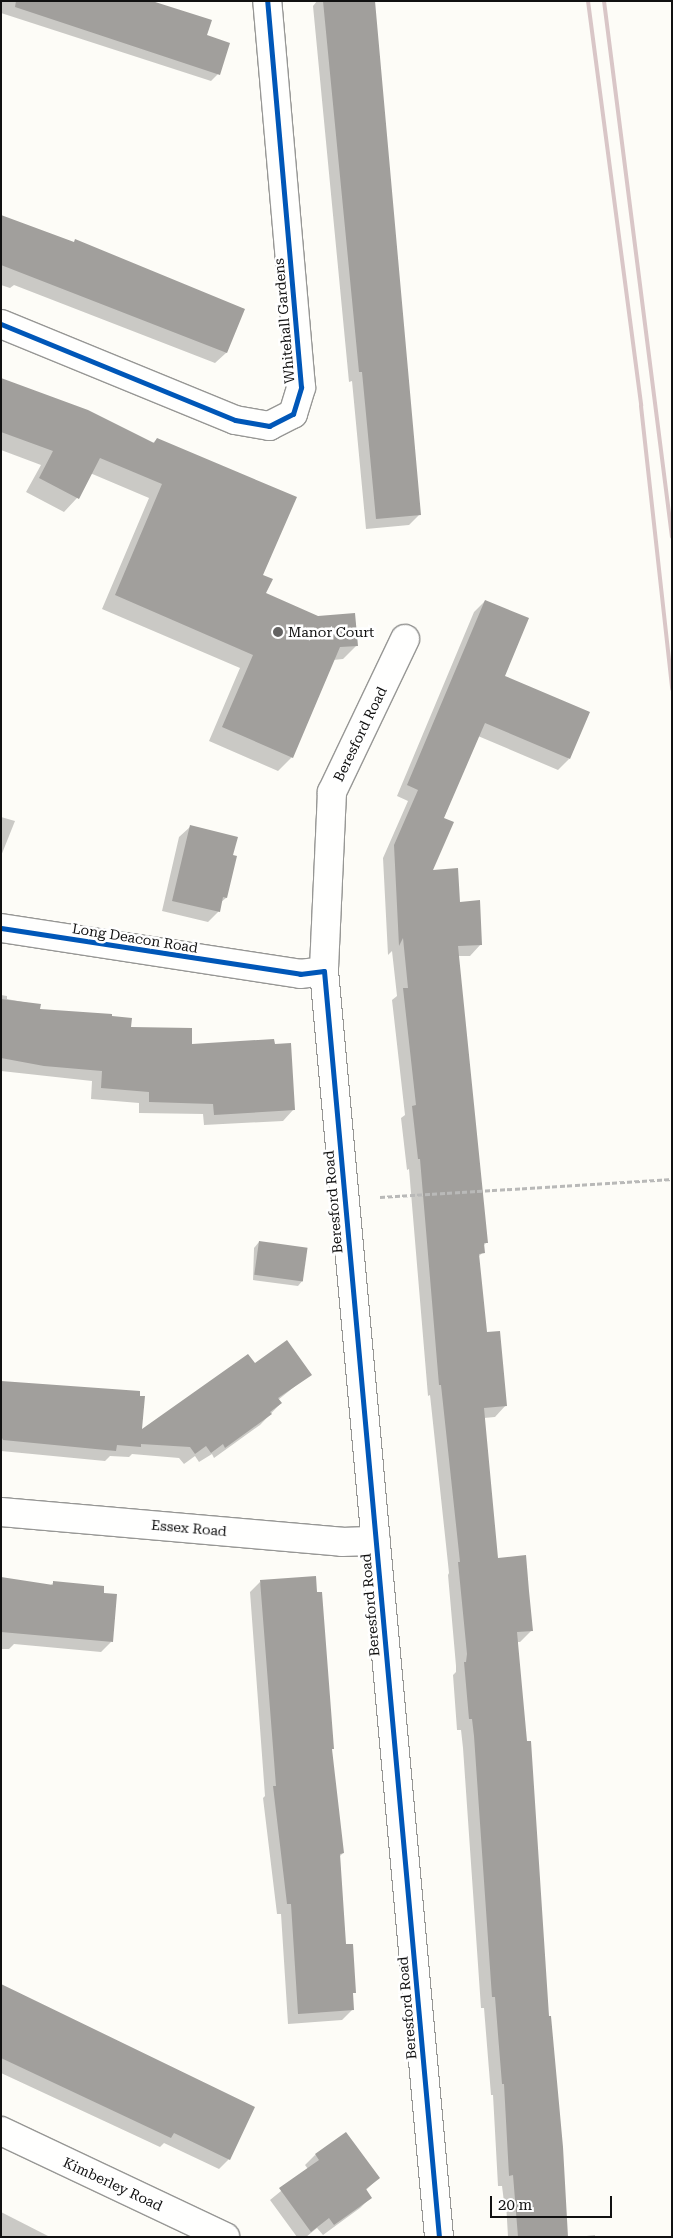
<!DOCTYPE html>
<style>
body{margin:0}
#map{position:relative;width:673px;height:2238px;overflow:hidden;background:#fdfcf7;font-family:"Roboto Serif",serif}
div>[style]{position:absolute}
.shadow>*{inset:0;background:#0003}
.building>*{inset:0;background:#a19f9c;transform-origin:0 0}
.path>*{height:3px;margin-top:-1.5px;transform-origin:0;background:repeating-linear-gradient(90deg,#b9b9b8 0 5px,transparent 0 7.5px)}
.roads{filter:drop-shadow(1px 0 #979795) drop-shadow(-1px 0 #979795) drop-shadow(0 1px #979795) drop-shadow(0 -1px #979795)}
.street>*{height:28px;margin:-14px;padding:0 14px;transform-origin:14px;border-radius:14px;background:#fffffe}
.rail>*{height:4px;margin:-2px;padding:0 2px;transform-origin:2px;border-radius:2px;background:#d9c6c7}
.cycleway>*{height:5px;margin:-2.5px;padding:0 2.5px;transform-origin:2.5px;border-radius:2.5px;background:#0057b8}
.dots>*{width:14px;height:14px;translate:-50% -50%;box-sizing:border-box;border:2px solid #fff;border-radius:50%}
span{translate:-50% -50%;white-space:nowrap;text-align:center;line-height:1.15;-webkit-text-stroke:5px #fff;paint-order:stroke}
.street-label{font-size:14px;color:#111}
.poi-label{font-size:14px;color:#111}
.left{translate:0 -50%;text-align:left}
.frame{position:absolute;inset:0;border:2px solid #111;pointer-events:none}
.scale{position:absolute;left:490px;top:2196px;width:122px;height:22px;box-sizing:border-box;border:2px solid #111;border-top:0;padding-left:6px;font-size:15px;line-height:18px;white-space:nowrap;color:#111;-webkit-text-stroke:4px #fff;paint-order:stroke}
</style>
<div id="map">
<div class="shadow">
<i style="clip-path:polygon(1px 1px,149px 1px,205px 36px,218px 74px,211px 81px,1px 13px)"></i>
<i style="clip-path:polygon(317px 1px,373px 1px,419px 515px,409px 525px,366px 529px,352px 381px,349px 382px,313px 6px)"></i>
<i style="clip-path:polygon(1px 216px,244px 309px,226px 353px,215px 363px,14px 285px,10px 288px,1px 285px)"></i>
<i style="clip-path:polygon(1px 379px,152px 444px,157px 439px,261px 576px,265px 594px,356px 646px,343px 659px,333px 660px,292px 757px,278px 771px,209px 741px,240px 668px,102px 609px,149px 498px,90px 473px,77px 498px,64px 512px,26px 492px,41px 465px,1px 450px)"></i>
<i style="clip-path:polygon(485px 601px,503px 676px,569px 759px,558px 770px,478px 736px,443px 819px,431px 871px,459px 903px,481px 944px,470px 956px,458px 956px,487px 1242px,483px 1246px,483px 1252px,478px 1257px,486px 1334px,506px 1405px,495px 1417px,484px 1418px,497px 1559px,532px 1630px,520px 1642px,517px 1642px,567px 2237px,508px 2237px,506px 2202px,504px 2202px,502px 2186px,498px 2186px,493px 2095px,491px 2095px,484px 2008px,481px 2008px,463px 1748px,461px 1730px,457px 1730px,453px 1675px,456px 1672px,456px 1666px,448px 1575px,449px 1573px,430px 1395px,428px 1396px,409px 1169px,407px 1170px,401px 1118px,405px 1115px,392px 1000px,397px 996px,392px 951px,388px 955px,383px 858px,408px 801px,397px 796px,474px 612px)"></i>
<i style="clip-path:polygon(1px 817px,15px 821px,1px 856px)"></i>
<i style="clip-path:polygon(190px 827px,232px 856px,226px 898px,220px 903px,219px 911px,208px 922px,162px 911px,179px 837px)"></i>
<i style="clip-path:polygon(1px 995px,7px 996px,7px 999px,39px 1005px,39px 1010px,111px 1018px,130px 1028px,191px 1045px,293px 1110px,283px 1121px,204px 1125px,203px 1114px,139px 1113px,139px 1103px,91px 1099px,92px 1081px,1px 1071px)"></i>
<i style="clip-path:polygon(259px 1242px,303px 1280px,298px 1286px,253px 1280px,254px 1248px)"></i>
<i style="clip-path:polygon(254px 1365px,310px 1374px,278px 1400px,281px 1403px,260px 1425px,214px 1458px,212px 1454px,199px 1462px,195px 1456px,184px 1464px,179px 1458px,132px 1454px,129px 1457px,110px 1456px,105px 1461px,1px 1451px,1px 1383px,141px 1432px)"></i>
<i style="clip-path:polygon(1px 1580px,50px 1586px,54px 1582px,111px 1642px,101px 1652px,14px 1644px,9px 1649px,1px 1649px)"></i>
<i style="clip-path:polygon(260px 1582px,333px 1748px,331px 1751px,343px 1853px,339px 1857px,345px 1945px,353px 2009px,342px 2020px,288px 2024px,281px 1914px,277px 1914px,263px 1798px,265px 1796px,250px 1592px)"></i>
<i style="clip-path:polygon(1px 1986px,229px 2159px,219px 2169px,164px 2143px,160px 2147px,1px 2073px)"></i>
<i style="clip-path:polygon(315px 2155px,378px 2178px,365px 2191px,370px 2198px,360px 2208px,323px 2235px,317px 2228px,306px 2237px,297px 2237px,270px 2200px,308px 2169px,305px 2165px)"></i>
<i style="clip-path:polygon(1px 2212px,50px 2237px,1px 2237px)"></i>
<i style="clip-path:polygon(595px 2235px,595px 2237px,578px 2237px)"></i>
</div>
<div class="building">
<i style="clip-path:polygon(16px 1px,152px 1px,212px 20px,207px 35px,230px 43px,220px 75px,15px 7px)"></i>
<i style="clip-path:polygon(323px 1px,375px 1px,421px 515px,376px 519px,362px 372px,359px 372px)"></i>
<i style="clip-path:polygon(1px 215px,74px 242px,75px 239px,245px 309px,227px 353px,1px 265px)"></i>
<i style="clip-path:polygon(1px 378px,88px 410px,154px 443px,157px 438px,297px 497px,263px 575px,273px 579px,266px 593px,318px 616px,355px 613px,358px 646px,340px 647px,293px 758px,222px 727px,253px 655px,115px 595px,162px 484px,100px 458px,79px 499px,39px 478px,53px 451px,1px 432px)"></i>
<i style="clip-path:polygon(485px 600px,529px 618px,505px 676px,590px 712px,570px 759px,485px 723px,444px 818px,454px 822px,433px 870px,458px 868px,460px 902px,480px 900px,482px 945px,458px 946px,488px 1243px,484px 1243px,485px 1253px,479px 1254px,487px 1332px,500px 1331px,507px 1406px,484px 1408px,498px 1558px,526px 1555px,529px 1591px,533px 1631px,517px 1632px,527px 1741px,531px 1741px,549px 2016px,551px 2016px,563px 2147px,568px 2237px,518px 2237px,513px 2175px,509px 2176px,504px 2084px,502px 2084px,495px 1997px,492px 1997px,474px 1736px,472px 1719px,469px 1719px,464px 1662px,466px 1662px,467px 1654px,458px 1562px,460px 1562px,441px 1385px,439px 1385px,420px 1159px,418px 1159px,412px 1106px,416px 1105px,403px 988px,408px 988px,403px 938px,399px 946px,394px 845px,418px 790px,407px 785px)"></i>
<i style="clip-path:polygon(190px 825px,238px 837px,233px 855px,237px 856px,227px 898px,223px 897px,220px 912px,172px 901px)"></i>
<i style="clip-path:polygon(1px 999px,41px 1004px,40px 1009px,112px 1014px,112px 1016px,132px 1018px,131px 1027px,192px 1028px,192px 1044px,274px 1039px,275px 1044px,291px 1043px,295px 1110px,214px 1115px,213px 1104px,149px 1102px,149px 1092px,101px 1088px,102px 1071px,44px 1066px,1px 1058px)"></i>
<i style="left:259px;top:1241px;width:49px;height:34px;rotate:8deg"></i>
<i style="clip-path:polygon(287px 1340px,312px 1375px,278px 1398px,282px 1403px,270px 1412px,272px 1414px,225px 1448px,223px 1444px,211px 1453px,206px 1446px,195px 1454px,190px 1447px,141px 1444px,141px 1447px,117px 1445px,116px 1451px,3px 1440px,1px 1436px,1px 1381px,140px 1391px,140px 1396px,145px 1396px,142px 1429px,248px 1354px,255px 1363px)"></i>
<i style="clip-path:polygon(316px 1576px,317px 1592px,322px 1592px,334px 1749px,332px 1749px,344px 1853px,340px 1854px,346px 1944px,353px 1944px,356px 1993px,353px 1993px,354px 2010px,298px 2014px,291px 1904px,287px 1904px,273px 1786px,276px 1786px,260px 1580px)"></i>
<i style="clip-path:polygon(1px 1577px,53px 1585px,53px 1581px,104px 1586px,104px 1593px,117px 1594px,113px 1642px,1px 1632px)"></i>
<i style="clip-path:polygon(1px 1984px,255px 2107px,230px 2160px,174px 2133px,171px 2138px,1px 2058px)"></i>
<i style="clip-path:polygon(346px 2132px,380px 2178px,366px 2189px,372px 2198px,334px 2225px,329px 2218px,311px 2232px,279px 2188px,319px 2160px,315px 2154px)"></i>
</div>
<div class="path">
<i style="left:380px;top:1197px;width:293px;rotate:-3.5deg"></i>
</div>
<div class="roads">
<div class="street">
<i style="left:1px;top:324px;width:253px;rotate:22.3deg"></i>
<i style="left:235px;top:420px;width:35px;rotate:10deg"></i>
<i style="left:269px;top:426px;width:27px;rotate:-27deg"></i>
<i style="left:293px;top:414px;width:28px;rotate:-73deg"></i>
<i style="left:301px;top:387px;width:387px;rotate:-95deg"></i>
<i style="left:405px;top:639px;width:170px;rotate:115.5deg"></i>
<i style="left:332px;top:792px;width:179px;rotate:92.6deg"></i>
<i style="left:324px;top:971px;width:1271px;rotate:84.81deg"></i>
<i style="left:1px;top:928px;width:303px;rotate:8.7deg"></i>
<i style="left:300px;top:974px;width:24px;rotate:-7deg"></i>
<i style="left:1px;top:1512px;width:342px;rotate:5deg"></i>
<i style="left:342px;top:1542px;width:34px;rotate:-2deg"></i>
<i style="left:1px;top:2131px;width:248px;rotate:25.3deg"></i>
</div>
</div>
<div class="rail">
<i style="left:588px;top:1px;width:408px;rotate:82.5deg"></i>
<i style="left:641px;top:406px;width:285px;rotate:83.7deg"></i>
<i style="left:604px;top:1px;width:540px;rotate:82.77deg"></i>
</div>
<div class="cycleway">
<i style="left:1px;top:324px;width:253px;rotate:22.3deg"></i>
<i style="left:235px;top:420px;width:35px;rotate:10deg"></i>
<i style="left:269px;top:426px;width:27px;rotate:-27deg"></i>
<i style="left:293px;top:414px;width:28px;rotate:-73deg"></i>
<i style="left:301px;top:387px;width:387px;rotate:-95deg"></i>
<i style="left:1px;top:928px;width:303px;rotate:8.7deg"></i>
<i style="left:300px;top:974px;width:24px;rotate:-7deg"></i>
<i style="left:324px;top:971px;width:1271px;rotate:84.81deg"></i>
</div>
<div class="dots">
<i style="left:278px;top:632px;background:#646362"></i>
</div>
<div class="street-label">
<span style="left:284px;top:321px;rotate:-95deg">Whitehall Gardens</span>
<span style="left:360px;top:734px;rotate:-64deg">Beresford Road</span>
<span style="left:135px;top:938px;rotate:9deg">Long Deacon Road</span>
<span style="left:333px;top:1202px;rotate:-95deg">Beresford Road</span>
<span style="left:189px;top:1528px;rotate:5deg">Essex Road</span>
<span style="left:370px;top:1605px;rotate:-95deg">Beresford Road</span>
<span style="left:407px;top:2008px;rotate:-95deg">Beresford Road</span>
<span style="left:113px;top:2184px;rotate:25deg">Kimberley Road</span>
</div>
<div class="poi-label">
<span class="left" style="left:288px;top:632px">Manor Court</span>
</div>
<div class="frame"></div>
<div class="scale">20 m</div>
</div>
